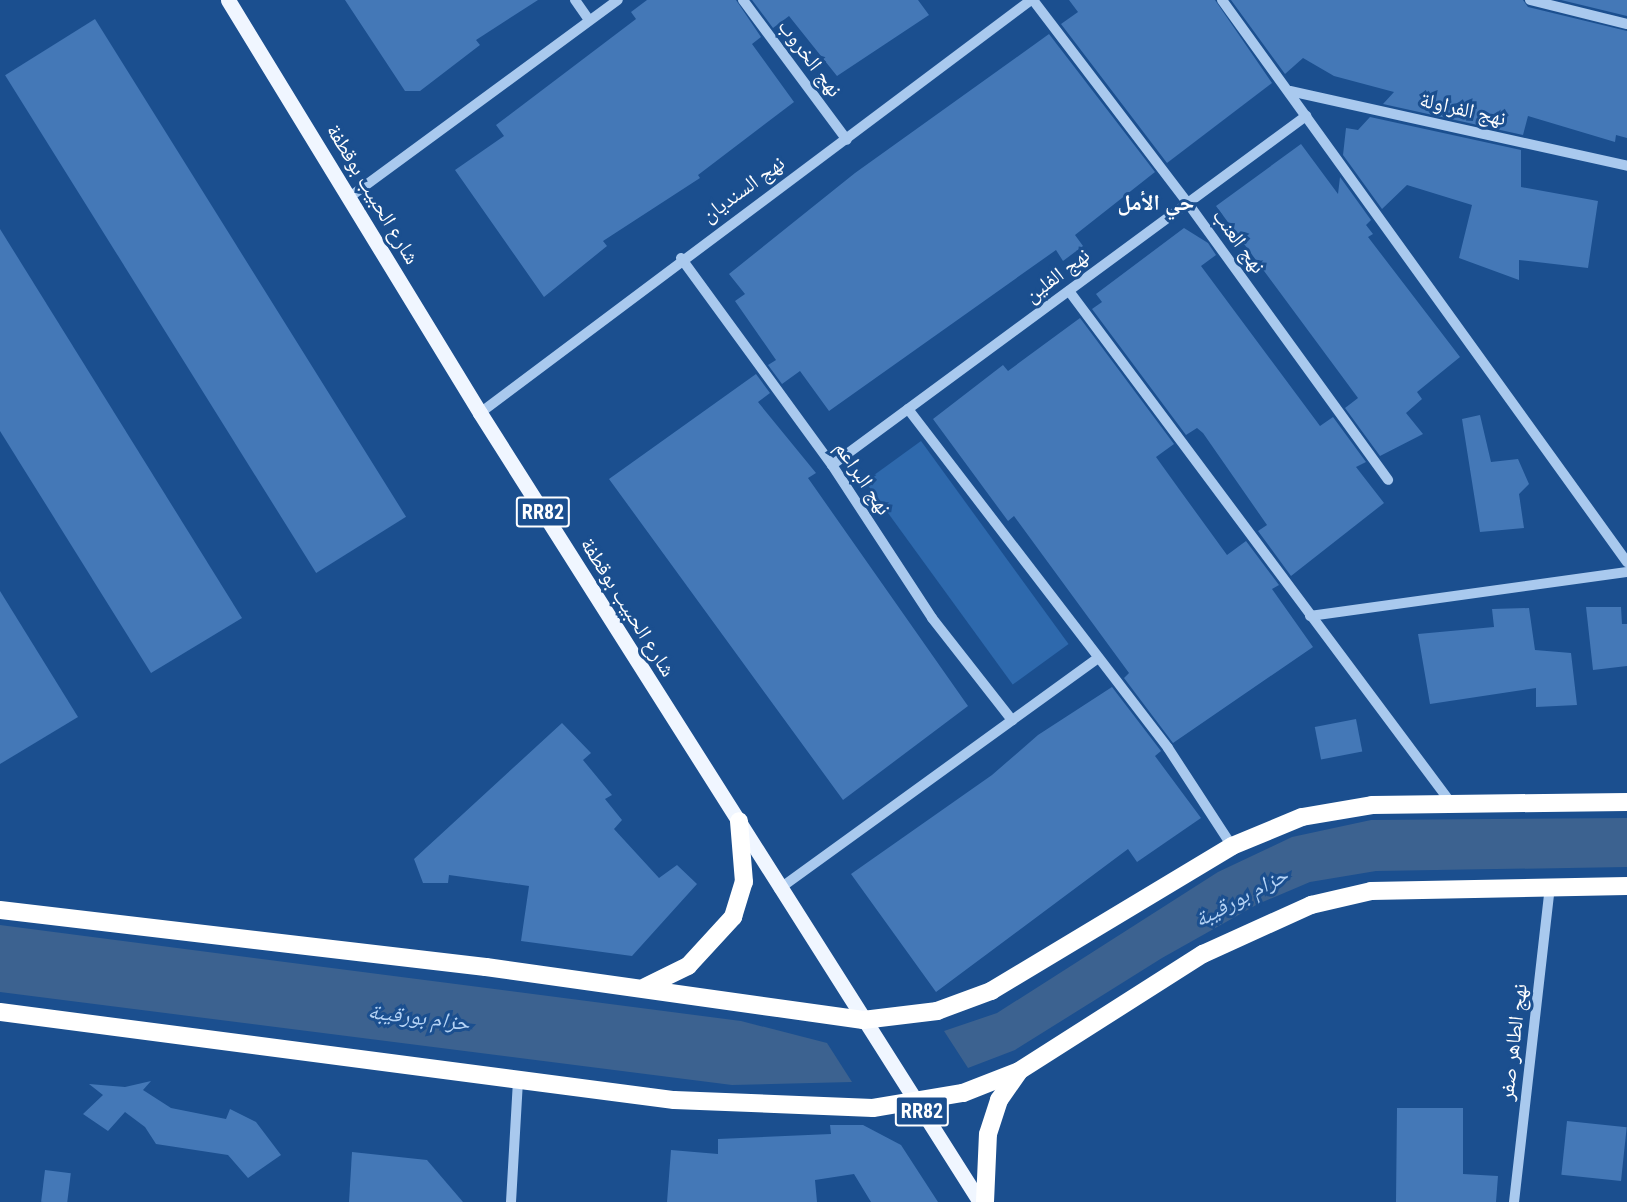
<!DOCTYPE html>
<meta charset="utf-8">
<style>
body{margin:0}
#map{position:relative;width:1627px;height:1202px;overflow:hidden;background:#1b4f8f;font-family:"Roboto Condensed","Noto Naskh Arabic",sans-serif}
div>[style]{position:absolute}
.green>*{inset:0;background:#2e69ad;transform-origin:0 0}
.water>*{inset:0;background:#3c6290}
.building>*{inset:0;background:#4478b7;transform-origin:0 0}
.minor>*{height:10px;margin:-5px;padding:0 5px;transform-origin:5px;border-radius:5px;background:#a9c9ee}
.major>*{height:15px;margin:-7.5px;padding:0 7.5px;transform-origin:7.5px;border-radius:7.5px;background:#f0f6ff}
.highway>*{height:18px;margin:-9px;padding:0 9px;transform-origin:9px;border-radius:9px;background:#fff}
span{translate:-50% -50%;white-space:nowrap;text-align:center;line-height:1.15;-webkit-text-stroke:6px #1b4f8f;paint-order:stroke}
.shield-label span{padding:2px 4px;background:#1b4f8f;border:2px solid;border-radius:4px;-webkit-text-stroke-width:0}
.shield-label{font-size:20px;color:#fff;font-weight:700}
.street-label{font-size:21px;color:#fff}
.neighbourhood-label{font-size:22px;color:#fff;font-weight:700}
.water-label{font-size:22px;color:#b5d3f5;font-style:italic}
</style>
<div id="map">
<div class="green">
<i style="left:921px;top:441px;width:251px;height:69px;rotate:54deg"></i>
</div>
<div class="water">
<i style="clip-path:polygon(1627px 818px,1627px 867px,1376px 871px,1310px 882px,1258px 904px,1162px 958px,1015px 1050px,968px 1068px,944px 1031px,997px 1013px,1218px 872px,1292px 837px,1371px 820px)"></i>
<i style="clip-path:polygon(0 925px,741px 1021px,827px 1043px,852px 1082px,732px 1085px,0 992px)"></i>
</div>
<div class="building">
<i style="clip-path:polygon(345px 0,538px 0,476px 40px,480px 45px,420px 91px,405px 91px)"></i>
<i style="clip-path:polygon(647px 0,736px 0,761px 37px,752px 44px,794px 102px,698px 175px,700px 178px,603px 241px,607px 246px,544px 297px,455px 170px,504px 136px,496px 125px,636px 19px,631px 12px)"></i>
<i style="clip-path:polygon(752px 0,918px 0,929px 15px,837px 76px,789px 16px,773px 28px)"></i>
<i style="clip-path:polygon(1069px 0,1215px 0,1272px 83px,1167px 163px,1061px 24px,1078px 12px)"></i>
<i style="clip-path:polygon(1231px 0,1523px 0,1528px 7px,1627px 31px,1627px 138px,1616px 135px,1615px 142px,1528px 116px,1523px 135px,1383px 104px,1394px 92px,1334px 76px,1303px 58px,1285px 74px)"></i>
<i style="clip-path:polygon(1561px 0,1627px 0,1627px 16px)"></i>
<i style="left:95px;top:19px;width:587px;height:106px;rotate:58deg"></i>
<i style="clip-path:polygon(1049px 34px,1155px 172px,1075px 235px,1083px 246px,1063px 261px,1056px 250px,829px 411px,800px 371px,782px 384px,768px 365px,776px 360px,735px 301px,745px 294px,729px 274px,855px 173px)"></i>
<i style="clip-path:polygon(1370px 117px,1521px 150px,1521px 187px,1598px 201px,1588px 268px,1519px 260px,1519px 280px,1459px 258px,1472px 205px,1407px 185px,1382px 209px,1343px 155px,1346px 128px,1358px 130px)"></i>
<i style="clip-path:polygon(1301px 144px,1338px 194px,1340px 177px,1371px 220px,1366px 225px,1373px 234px,1368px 237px,1460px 357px,1417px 392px,1422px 399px,1406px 413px,1423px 434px,1380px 456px,1345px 408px,1358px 398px,1216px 206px)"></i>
<i style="clip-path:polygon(1184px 228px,1208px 243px,1216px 255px,1201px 266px,1320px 426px,1333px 417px,1366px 462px,1356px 467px,1384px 503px,1291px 576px,1258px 531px,1267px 525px,1203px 433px,1197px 428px,1186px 435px,1092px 309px,1102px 302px,1096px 294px)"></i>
<i style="clip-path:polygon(0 229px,242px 618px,151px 673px,0 431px)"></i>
<i style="clip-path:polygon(1080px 318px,1174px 444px,1156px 457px,1179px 489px,1227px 555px,1246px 541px,1279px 585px,1272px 589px,1313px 647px,1173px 743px,1124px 678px,1129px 673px,1014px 516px,1008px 521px,933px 419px,1003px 365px,1008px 371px)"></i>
<i style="clip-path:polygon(756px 374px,770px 393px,758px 402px,816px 473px,808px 478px,968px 706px,843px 800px,609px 479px)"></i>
<i style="clip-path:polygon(1480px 415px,1491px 462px,1518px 459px,1529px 484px,1519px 494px,1524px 528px,1480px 532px,1462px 419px)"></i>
<i style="clip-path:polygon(0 591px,78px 717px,0 764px)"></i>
<i style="clip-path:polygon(1586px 607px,1621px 607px,1622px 624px,1627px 624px,1627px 666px,1593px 670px)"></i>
<i style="clip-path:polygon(1529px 608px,1535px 650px,1571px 653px,1577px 705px,1536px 707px,1536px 688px,1430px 704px,1418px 634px,1494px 627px,1492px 609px)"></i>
<i style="clip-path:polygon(1112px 687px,1161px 751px,1155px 756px,1201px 818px,1137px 862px,1128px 849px,936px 992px,851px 874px,992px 775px,1038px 735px)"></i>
<i style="left:1356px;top:719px;width:33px;height:42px;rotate:79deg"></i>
<i style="clip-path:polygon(562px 723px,591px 753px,583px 760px,612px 795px,605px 799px,622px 820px,614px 829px,659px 878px,677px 865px,697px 884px,632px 956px,521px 941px,529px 886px,449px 875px,448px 883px,423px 883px,414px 859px)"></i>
<i style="clip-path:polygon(151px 1081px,143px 1090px,171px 1108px,226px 1119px,230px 1109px,256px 1122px,281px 1155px,248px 1178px,228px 1155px,156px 1144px,145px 1127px,125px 1112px,108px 1131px,83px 1114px,103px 1095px,89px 1084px,125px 1087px)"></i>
<i style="clip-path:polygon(1397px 1108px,1463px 1108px,1463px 1174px,1498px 1176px,1496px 1202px,1396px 1202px)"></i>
<i style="left:1567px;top:1121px;width:60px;height:54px;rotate:6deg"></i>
<i style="clip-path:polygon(830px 1125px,863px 1125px,901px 1145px,938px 1202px,871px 1202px,854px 1174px,815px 1180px,817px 1202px,667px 1202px,671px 1150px,718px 1154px,718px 1139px,831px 1134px)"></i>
<i style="clip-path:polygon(352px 1152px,427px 1160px,463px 1202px,349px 1202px)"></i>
<i style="left:45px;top:1170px;width:26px;height:32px;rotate:7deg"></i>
</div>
<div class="minor">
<i style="left:575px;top:0;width:24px;rotate:55deg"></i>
<i style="left:743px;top:0;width:174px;rotate:53.4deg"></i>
<i style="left:1033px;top:0;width:254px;rotate:52.7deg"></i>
<i style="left:1187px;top:202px;width:343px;rotate:54.1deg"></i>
<i style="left:1222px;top:0;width:693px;rotate:54.22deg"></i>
<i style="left:1530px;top:0;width:100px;rotate:13.9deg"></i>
<i style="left:1290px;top:91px;width:345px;rotate:12.5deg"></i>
<i style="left:351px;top:196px;width:331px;rotate:-36.3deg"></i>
<i style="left:681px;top:258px;width:256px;rotate:53.9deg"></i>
<i style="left:832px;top:465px;width:183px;rotate:56.8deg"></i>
<i style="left:932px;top:618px;width:130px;rotate:51.9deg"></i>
<i style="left:1069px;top:291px;width:639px;rotate:53.27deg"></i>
<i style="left:908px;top:409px;width:427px;rotate:52.5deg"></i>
<i style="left:1168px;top:748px;width:117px;rotate:56.9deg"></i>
<i style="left:480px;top:413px;width:689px;rotate:-36.85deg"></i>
<i style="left:832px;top:465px;width:589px;rotate:-36.36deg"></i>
<i style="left:1310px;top:616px;width:320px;rotate:-7.9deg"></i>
<i style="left:779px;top:889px;width:392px;rotate:-35.9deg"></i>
<i style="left:511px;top:1202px;width:123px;rotate:-86.7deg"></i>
<i style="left:1514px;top:1202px;width:317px;rotate:-83.5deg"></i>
</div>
<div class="major">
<i style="left:228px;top:0;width:484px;rotate:58.6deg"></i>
<i style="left:480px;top:413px;width:934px;rotate:57.64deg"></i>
</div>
<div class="highway">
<i style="left:0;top:910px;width:489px;rotate:6.7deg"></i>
<i style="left:486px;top:967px;width:381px;rotate:8deg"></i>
<i style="left:863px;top:1020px;width:75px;rotate:-6.9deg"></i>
<i style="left:937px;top:1011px;width:58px;rotate:-20.3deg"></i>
<i style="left:991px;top:991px;width:281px;rotate:-31deg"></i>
<i style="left:1232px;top:846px;width:76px;rotate:-22.5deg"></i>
<i style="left:1302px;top:817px;width:71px;rotate:-9.7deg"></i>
<i style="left:1372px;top:805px;width:255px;rotate:-0.7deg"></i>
<i style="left:645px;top:987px;width:48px;rotate:-26deg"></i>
<i style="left:688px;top:966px;width:67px;rotate:-47.4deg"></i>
<i style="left:733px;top:917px;width:37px;rotate:-73deg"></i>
<i style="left:744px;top:882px;width:61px;rotate:-94.7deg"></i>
<i style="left:0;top:1012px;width:680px;rotate:7.44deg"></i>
<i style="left:674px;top:1100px;width:199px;rotate:2.3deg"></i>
<i style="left:873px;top:1108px;width:91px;rotate:-9.5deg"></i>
<i style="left:963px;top:1093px;width:60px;rotate:-21.4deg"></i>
<i style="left:1019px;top:1071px;width:218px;rotate:-32.5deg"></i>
<i style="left:1203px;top:954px;width:119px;rotate:-24.4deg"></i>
<i style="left:1311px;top:905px;width:62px;rotate:-13.1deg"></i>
<i style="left:1371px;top:891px;width:256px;rotate:-1.1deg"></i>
<i style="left:985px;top:1202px;width:68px;rotate:-87.5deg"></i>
<i style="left:988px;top:1134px;width:36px;rotate:-72deg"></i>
<i style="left:999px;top:1100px;width:35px;rotate:-55deg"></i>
</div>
<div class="shield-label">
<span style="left:543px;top:512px">RR82</span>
<span style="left:922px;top:1111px">RR82</span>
</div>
<div class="street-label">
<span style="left:810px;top:58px;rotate:53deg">نهج الخروب</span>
<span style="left:1463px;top:109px;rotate:13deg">نهج الفراولة</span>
<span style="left:743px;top:189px;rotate:-36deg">نهج السنديان</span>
<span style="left:373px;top:194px;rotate:59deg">شارع الحبيب بوقطفة</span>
<span style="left:1239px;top:241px;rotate:54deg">نهج العنب</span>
<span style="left:1057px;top:275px;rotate:-37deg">نهج الفلين</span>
<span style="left:863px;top:478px;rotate:56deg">نهج البراعم</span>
<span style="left:628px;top:607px;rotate:58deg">شارع الحبيب بوقطفة</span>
<span style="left:1513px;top:1042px;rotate:-83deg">نهج الطاهر صفر</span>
</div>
<div class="neighbourhood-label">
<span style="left:1156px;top:203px">حي الأمل</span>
</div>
<div class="water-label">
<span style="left:1241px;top:897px;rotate:-28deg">حزام بورقيبة</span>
<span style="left:419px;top:1017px;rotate:7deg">حزام بورقيبة</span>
</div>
</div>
